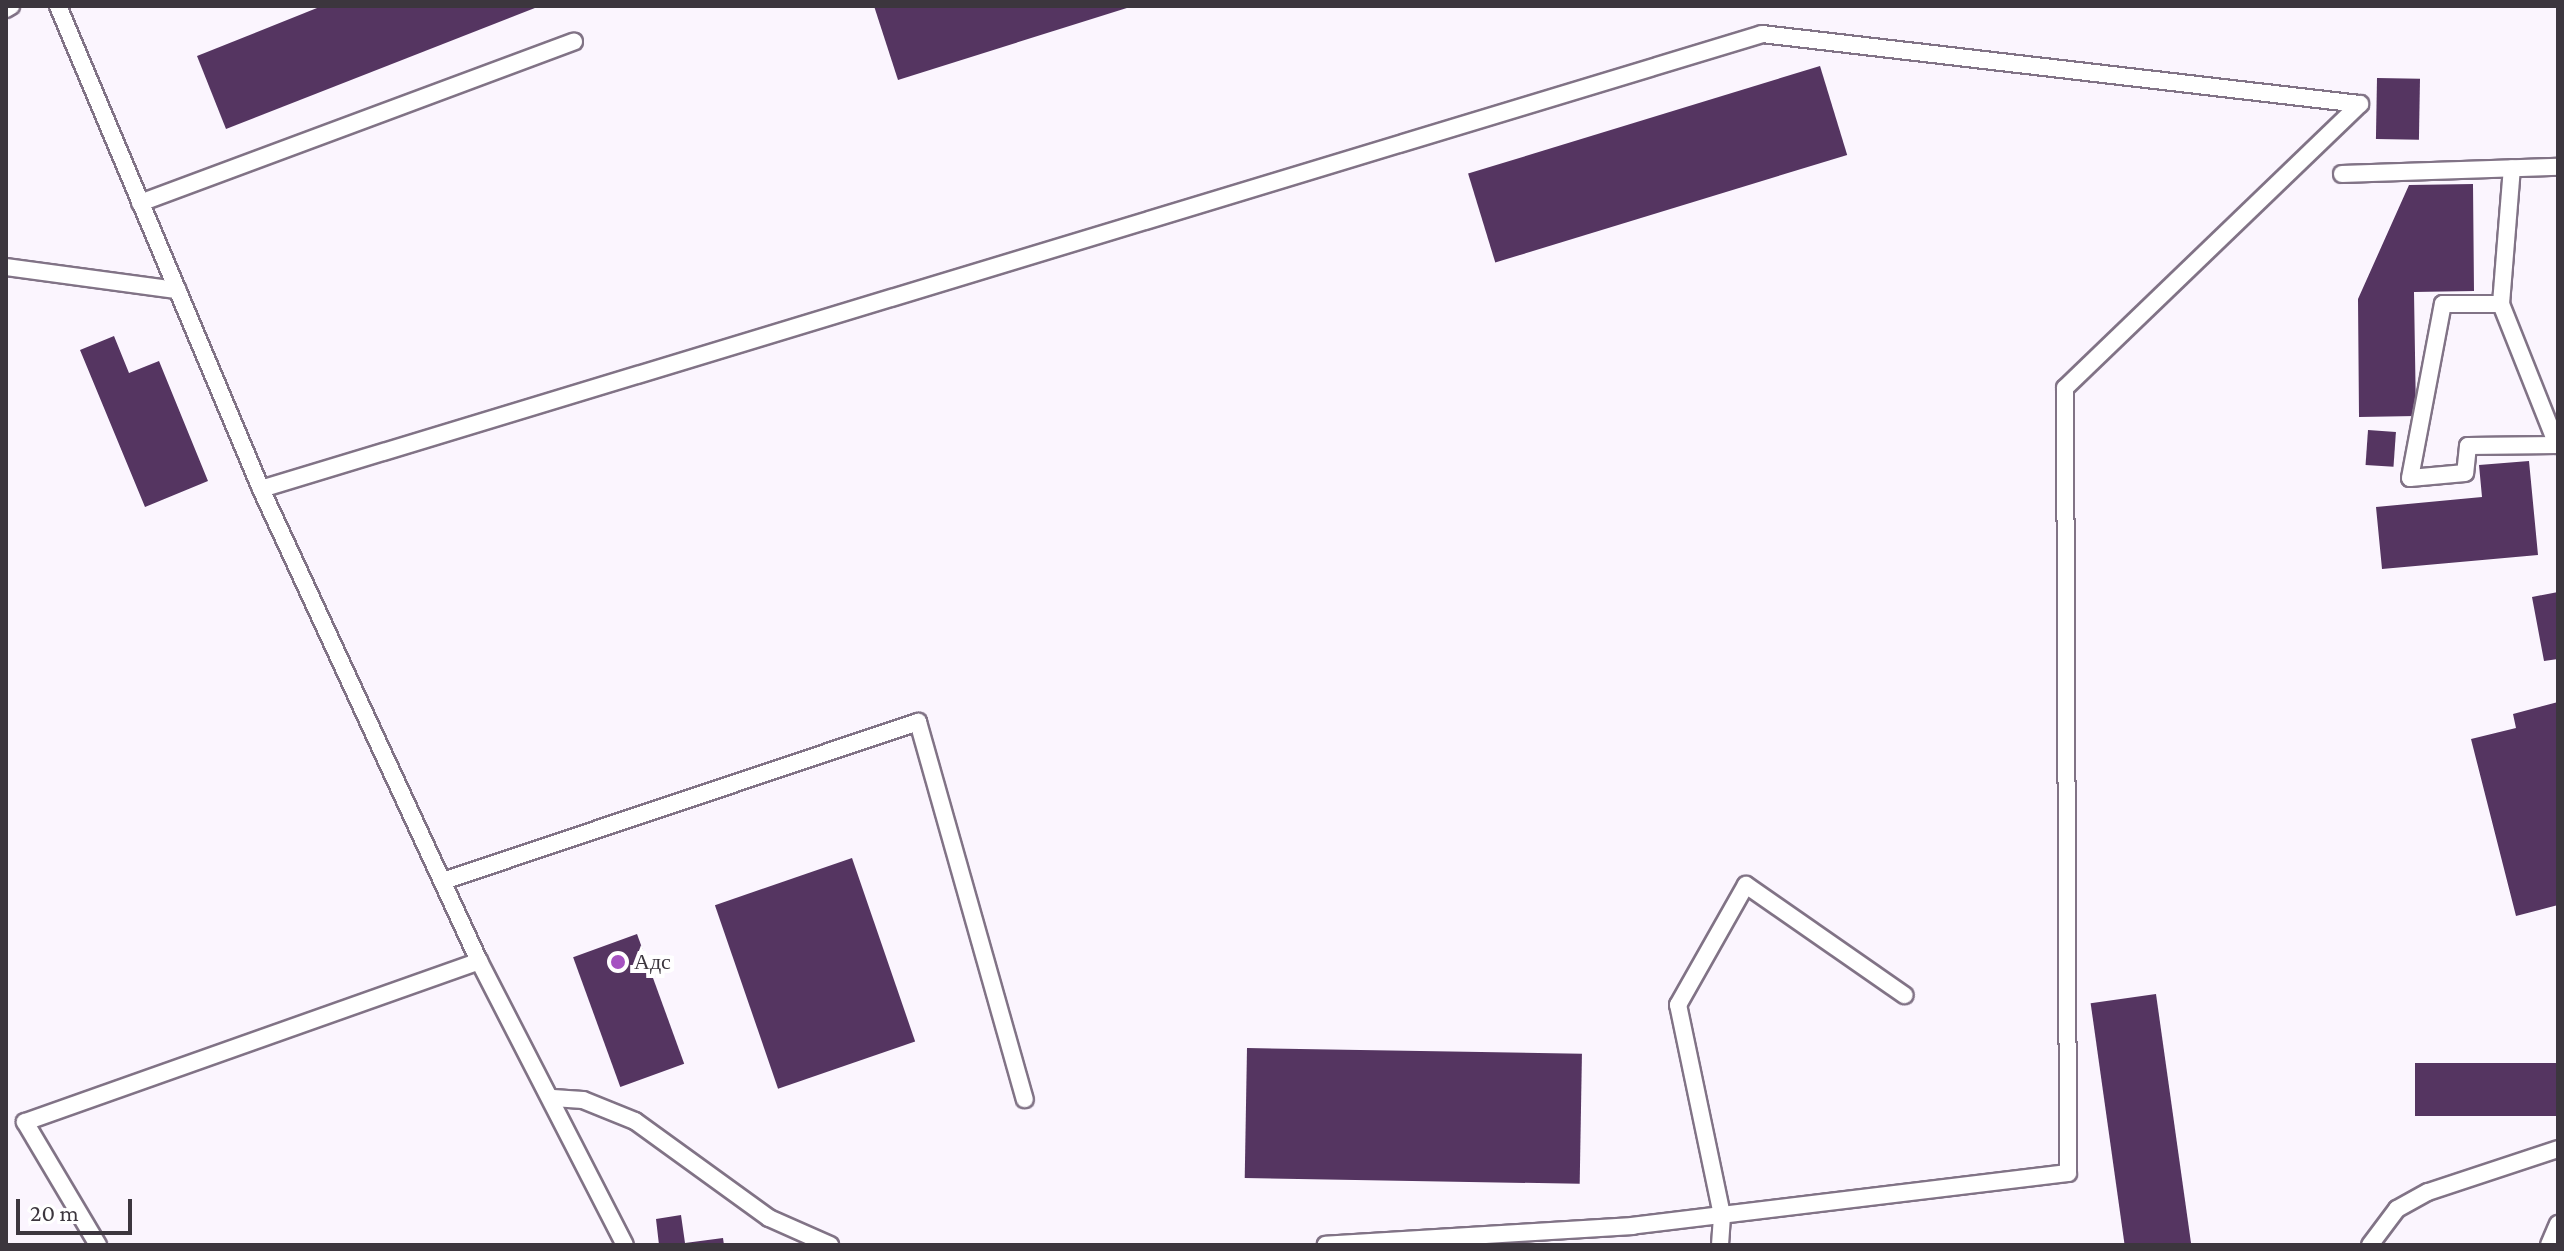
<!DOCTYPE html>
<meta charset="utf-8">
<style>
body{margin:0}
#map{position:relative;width:2564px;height:1251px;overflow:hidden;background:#fbf5fe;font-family:"Crimson Pro",serif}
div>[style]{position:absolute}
.building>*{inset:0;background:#553561;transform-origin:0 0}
.roads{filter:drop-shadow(2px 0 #817386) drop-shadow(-2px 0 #817386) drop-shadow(0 2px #817386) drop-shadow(0 -2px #817386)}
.lane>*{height:16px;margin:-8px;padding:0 8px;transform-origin:8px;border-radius:8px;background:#fff}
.dots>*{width:22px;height:22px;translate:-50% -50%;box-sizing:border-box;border:4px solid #fff;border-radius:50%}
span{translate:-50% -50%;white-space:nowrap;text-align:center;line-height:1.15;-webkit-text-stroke:8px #fff;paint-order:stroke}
.poi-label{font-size:22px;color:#3c363e}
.left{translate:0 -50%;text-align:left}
.frame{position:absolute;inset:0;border:8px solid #3c363e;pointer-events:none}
.scale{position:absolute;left:16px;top:1199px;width:116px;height:36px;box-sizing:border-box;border:4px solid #3c363e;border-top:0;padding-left:10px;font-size:24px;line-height:28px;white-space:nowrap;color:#3c363e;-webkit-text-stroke:6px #fff;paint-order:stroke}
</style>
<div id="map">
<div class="building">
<i style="clip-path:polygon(322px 6px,540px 6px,226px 129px,197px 56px)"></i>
<i style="clip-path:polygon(874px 6px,1130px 6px,1130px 7px,898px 80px)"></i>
<i style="left:1820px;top:66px;width:93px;height:368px;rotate:73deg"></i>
<i style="left:2377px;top:78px;width:43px;height:61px;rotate:1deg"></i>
<i style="clip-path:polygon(2473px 184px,2474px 291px,2414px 292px,2416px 416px,2359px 417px,2358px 299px,2409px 185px)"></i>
<i style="clip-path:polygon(114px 336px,129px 373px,159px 361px,208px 481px,145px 507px,80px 350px)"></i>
<i style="left:2368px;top:430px;width:28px;height:35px;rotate:4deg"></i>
<i style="clip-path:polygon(2529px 461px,2538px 555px,2382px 569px,2376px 507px,2482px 497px,2479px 465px)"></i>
<i style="clip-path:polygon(2558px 592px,2558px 659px,2544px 661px,2532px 597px)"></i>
<i style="clip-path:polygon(2558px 702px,2558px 905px,2516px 916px,2471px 739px,2516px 728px,2513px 714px)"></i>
<i style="left:852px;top:858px;width:194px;height:145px;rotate:71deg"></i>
<i style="left:637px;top:934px;width:138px;height:68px;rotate:70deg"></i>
<i style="left:2156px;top:994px;width:253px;height:66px;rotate:82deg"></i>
<i style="left:1247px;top:1048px;width:335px;height:130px;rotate:1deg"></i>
<i style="left:2558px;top:1063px;width:53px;height:143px;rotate:90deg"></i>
<i style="clip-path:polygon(681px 1215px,685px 1243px,723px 1238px,724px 1245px,659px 1245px,656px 1219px)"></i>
</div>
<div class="roads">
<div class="lane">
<i style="left:58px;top:6px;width:524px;rotate:67.2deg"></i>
<i style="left:261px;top:489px;width:520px;rotate:65.21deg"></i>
<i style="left:479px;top:961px;width:319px;rotate:62.8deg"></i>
<i style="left:6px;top:9px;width:6px;rotate:-31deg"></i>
<i style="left:2342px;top:174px;width:216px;rotate:-1.9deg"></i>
<i style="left:140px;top:203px;width:463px;rotate:-20.4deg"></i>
<i style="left:6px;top:267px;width:173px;rotate:7.7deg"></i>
<i style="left:2501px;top:304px;width:152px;rotate:68.3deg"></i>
<i style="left:2557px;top:445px;width:89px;rotate:179.4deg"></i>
<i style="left:2468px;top:446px;width:27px;rotate:96deg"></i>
<i style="left:2465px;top:473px;width:55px;rotate:174.8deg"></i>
<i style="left:2410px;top:478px;width:177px;rotate:-79.3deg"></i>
<i style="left:2443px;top:304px;width:58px"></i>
<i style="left:2501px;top:304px;width:136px;rotate:-85.4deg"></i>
<i style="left:261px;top:489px;width:1568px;rotate:-16.86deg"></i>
<i style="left:1762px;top:34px;width:602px;rotate:6.68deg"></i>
<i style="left:2360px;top:104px;width:409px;rotate:136.1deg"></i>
<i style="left:2065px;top:388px;width:785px;rotate:89.78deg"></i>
<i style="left:2068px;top:1173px;width:438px;rotate:173.1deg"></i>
<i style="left:1633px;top:1226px;width:308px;rotate:176.5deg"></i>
<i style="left:443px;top:881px;width:501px;rotate:-18.51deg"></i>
<i style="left:918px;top:722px;width:392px;rotate:74.2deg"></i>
<i style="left:553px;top:1098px;width:30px;rotate:4deg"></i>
<i style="left:583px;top:1100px;width:56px;rotate:22deg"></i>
<i style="left:635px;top:1121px;width:165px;rotate:35.9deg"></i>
<i style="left:769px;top:1218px;width:67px;rotate:23.9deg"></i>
<i style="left:98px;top:1245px;width:143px;rotate:-120.7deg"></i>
<i style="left:25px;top:1122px;width:482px;rotate:-19.5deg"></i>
<i style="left:1720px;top:1245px;width:30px;rotate:-86deg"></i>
<i style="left:1722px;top:1215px;width:215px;rotate:-101.8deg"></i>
<i style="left:1678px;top:1005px;width:138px;rotate:-60.5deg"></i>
<i style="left:1746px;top:885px;width:193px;rotate:34.8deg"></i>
<i style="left:2370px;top:1245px;width:45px;rotate:-53.1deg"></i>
<i style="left:2397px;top:1209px;width:35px;rotate:-29deg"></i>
<i style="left:2428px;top:1192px;width:137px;rotate:-18.3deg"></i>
<i style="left:2549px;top:1245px;width:23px;rotate:-67deg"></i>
</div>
</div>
<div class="dots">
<i style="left:618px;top:962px;background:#a552c1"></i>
</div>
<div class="poi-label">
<span class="left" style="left:634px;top:962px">Адс</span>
</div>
<div class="frame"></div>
<div class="scale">20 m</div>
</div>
